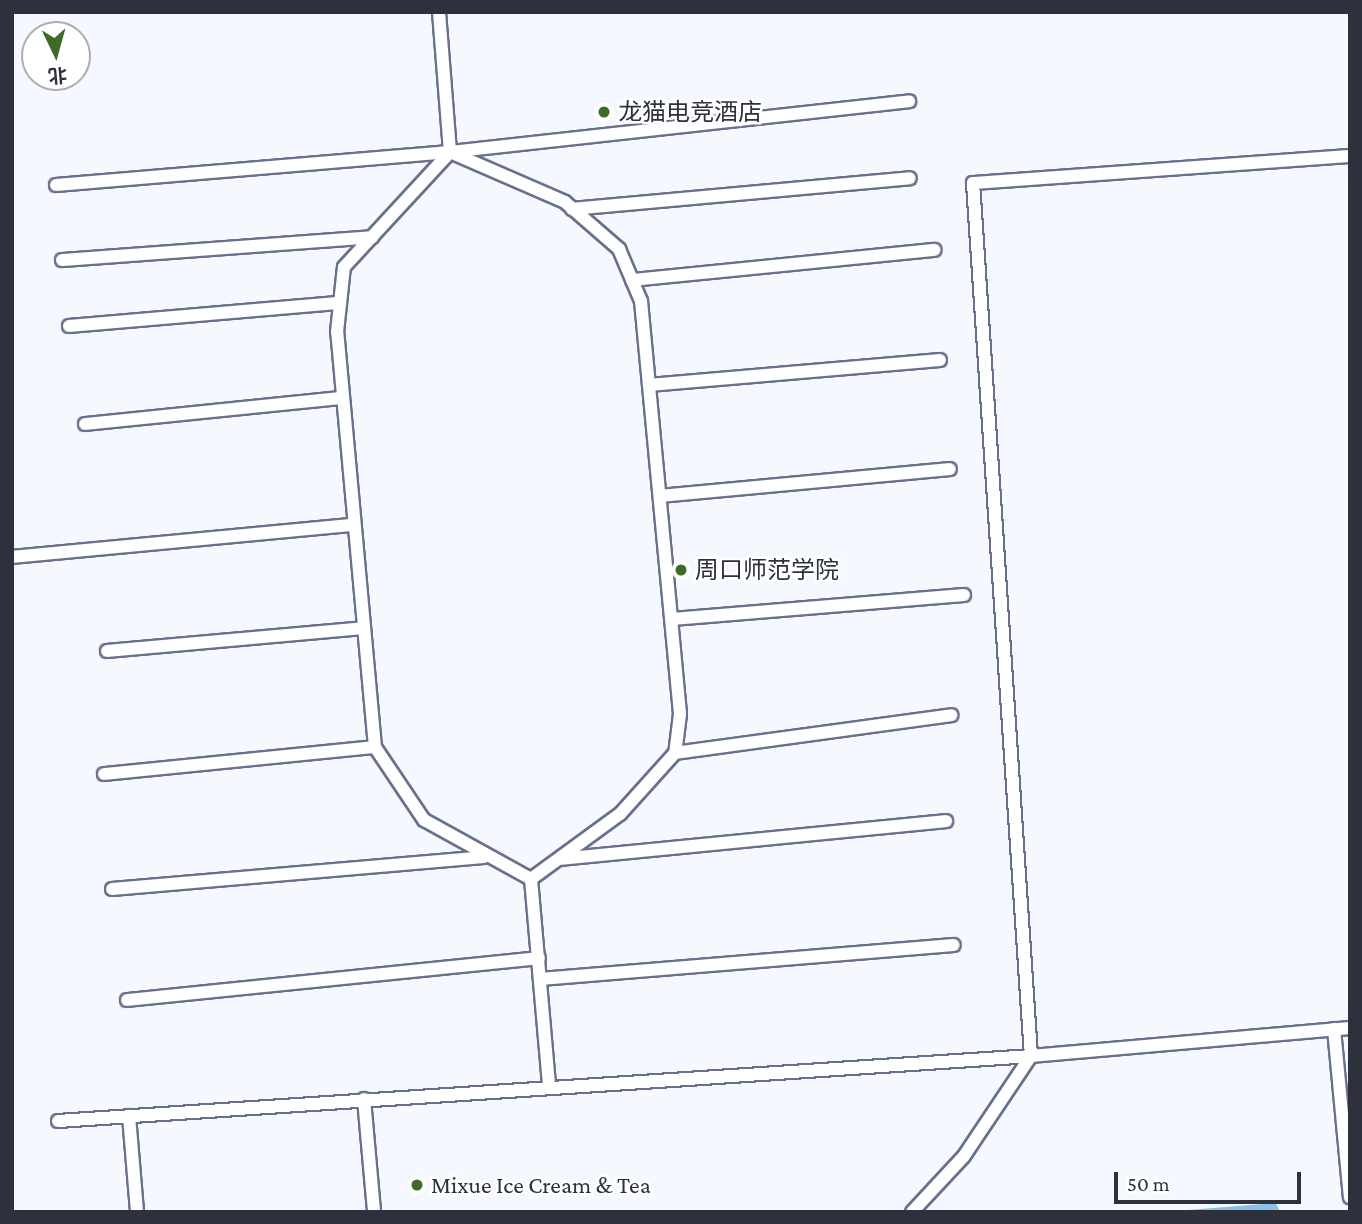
<!DOCTYPE html>
<meta charset="utf-8">
<style>
body{margin:0}
#map{position:relative;width:1362px;height:1224px;overflow:hidden;background:#f5f8fe;font-family:"Crimson Pro","Noto Sans SC",serif}
div>[style]{position:absolute}
.building>*{inset:0;background:#8ac0eb}
.roads{filter:drop-shadow(2px 0 #68718c) drop-shadow(-2px 0 #68718c) drop-shadow(0 2px #68718c) drop-shadow(0 -2px #68718c)}
.service>*{height:12px;margin:-6px;padding:0 6px;transform-origin:6px;border-radius:6px;background:#fff}
.dots>*{width:19px;height:19px;translate:-50% -50%;box-sizing:border-box;border:4px solid #fff;border-radius:50%}
span{translate:-50% -50%;white-space:nowrap;text-align:center;line-height:1.15;-webkit-text-stroke:5px #fff;paint-order:stroke}
.poi-label{font-size:24px;color:#2d313c}
.left{translate:0 -50%;text-align:left}
.frame{position:absolute;inset:0;border:14px solid #2d313c;pointer-events:none}
.north{position:absolute;left:21px;top:21px;width:70px;height:70px;box-sizing:border-box;background:#fff;border:2px solid #abadb1;border-radius:50%;rotate:175deg;font-size:19px;font-weight:700;line-height:28px;text-align:center;color:#2d313c}
.north::after{content:'';display:block;margin:auto;width:24px;height:32px;background:#3f6a27;clip-path:polygon(50% 0,100% 100%,50% 72%,0 100%)}
.scale{position:absolute;left:1114px;top:1172px;width:187px;height:32px;box-sizing:border-box;border:4px solid #2d313c;border-top:0;padding-left:9px;font-size:21px;line-height:24px;white-space:nowrap;color:#2d313c;-webkit-text-stroke:5px #fff;paint-order:stroke}
</style>
<div id="map">
<div class="building">
<i style="clip-path:polygon(1276px 1203px,1280px 1212px,1188px 1212px,1188px 1210px)"></i>
</div>
<div class="roads">
<div class="service">
<i style="left:439px;top:12px;width:140px;rotate:85.5deg"></i>
<i style="left:56px;top:185px;width:395px;rotate:-4.8deg"></i>
<i style="left:450px;top:152px;width:462px;rotate:-6.3deg"></i>
<i style="left:572px;top:209px;width:339px;rotate:-5.2deg"></i>
<i style="left:62px;top:260px;width:311px;rotate:-4.2deg"></i>
<i style="left:632px;top:280px;width:304px;rotate:-5.7deg"></i>
<i style="left:69px;top:326px;width:272px;rotate:-4.9deg"></i>
<i style="left:649px;top:385px;width:292px;rotate:-4.9deg"></i>
<i style="left:85px;top:424px;width:258px;rotate:-5.8deg"></i>
<i style="left:660px;top:496px;width:291px;rotate:-5.3deg"></i>
<i style="left:12px;top:557px;width:342px;rotate:-5.4deg"></i>
<i style="left:672px;top:619px;width:293px;rotate:-4.7deg"></i>
<i style="left:107px;top:651px;width:257px;rotate:-5.1deg"></i>
<i style="left:675px;top:753px;width:279px;rotate:-7.8deg"></i>
<i style="left:104px;top:774px;width:272px;rotate:-5.7deg"></i>
<i style="left:560px;top:859px;width:388px;rotate:-5.6deg"></i>
<i style="left:531px;top:879px;width:122px;rotate:-151.1deg"></i>
<i style="left:424px;top:820px;width:88px;rotate:-123.9deg"></i>
<i style="left:375px;top:747px;width:417px;rotate:-95.2deg"></i>
<i style="left:337px;top:332px;width:65px;rotate:-83.9deg"></i>
<i style="left:344px;top:267px;width:156px;rotate:-47.3deg"></i>
<i style="left:450px;top:152px;width:125px;rotate:23.5deg"></i>
<i style="left:565px;top:202px;width:72px;rotate:41deg"></i>
<i style="left:619px;top:249px;width:56px;rotate:67.1deg"></i>
<i style="left:641px;top:301px;width:415px;rotate:84.6deg"></i>
<i style="left:680px;top:714px;width:39px;rotate:97deg"></i>
<i style="left:675px;top:753px;width:82px;rotate:132deg"></i>
<i style="left:620px;top:814px;width:110px;rotate:143.9deg"></i>
<i style="left:531px;top:879px;width:208px;rotate:85deg"></i>
<i style="left:112px;top:889px;width:373px;rotate:-4.9deg"></i>
<i style="left:540px;top:979px;width:415px;rotate:-4.7deg"></i>
<i style="left:127px;top:1000px;width:414px;rotate:-5.8deg"></i>
<i style="left:1334px;top:1029px;width:169px;rotate:84.6deg"></i>
<i style="left:364px;top:1099px;width:113px;rotate:84.9deg"></i>
<i style="left:129px;top:1116px;width:96px;rotate:85.2deg"></i>
<i style="left:58px;top:1121px;width:975px;rotate:-3.82deg"></i>
<i style="left:1031px;top:1056px;width:320px;rotate:-5deg"></i>
<i style="left:912px;top:1212px;width:76px;rotate:-47.1deg"></i>
<i style="left:964px;top:1156px;width:120px;rotate:-56.2deg"></i>
<i style="left:1031px;top:1056px;width:875px;rotate:-93.8deg"></i>
<i style="left:973px;top:183px;width:378px;rotate:-4.1deg"></i>
</div>
</div>
<div class="dots">
<i style="left:604px;top:112px;background:#3f6a27"></i>
<i style="left:681px;top:570px;background:#3f6a27"></i>
<i style="left:417px;top:1185px;background:#3f6a27"></i>
</div>
<div class="poi-label">
<span class="left" style="left:618px;top:112px">龙猫电竞酒店</span>
<span class="left" style="left:695px;top:570px">周口师范学院</span>
<span class="left" style="left:431px;top:1185px">Mixue Ice Cream &amp; Tea</span>
</div>
<div class="frame"></div>
<div class="north">北</div>
<div class="scale">50 m</div>
</div>
